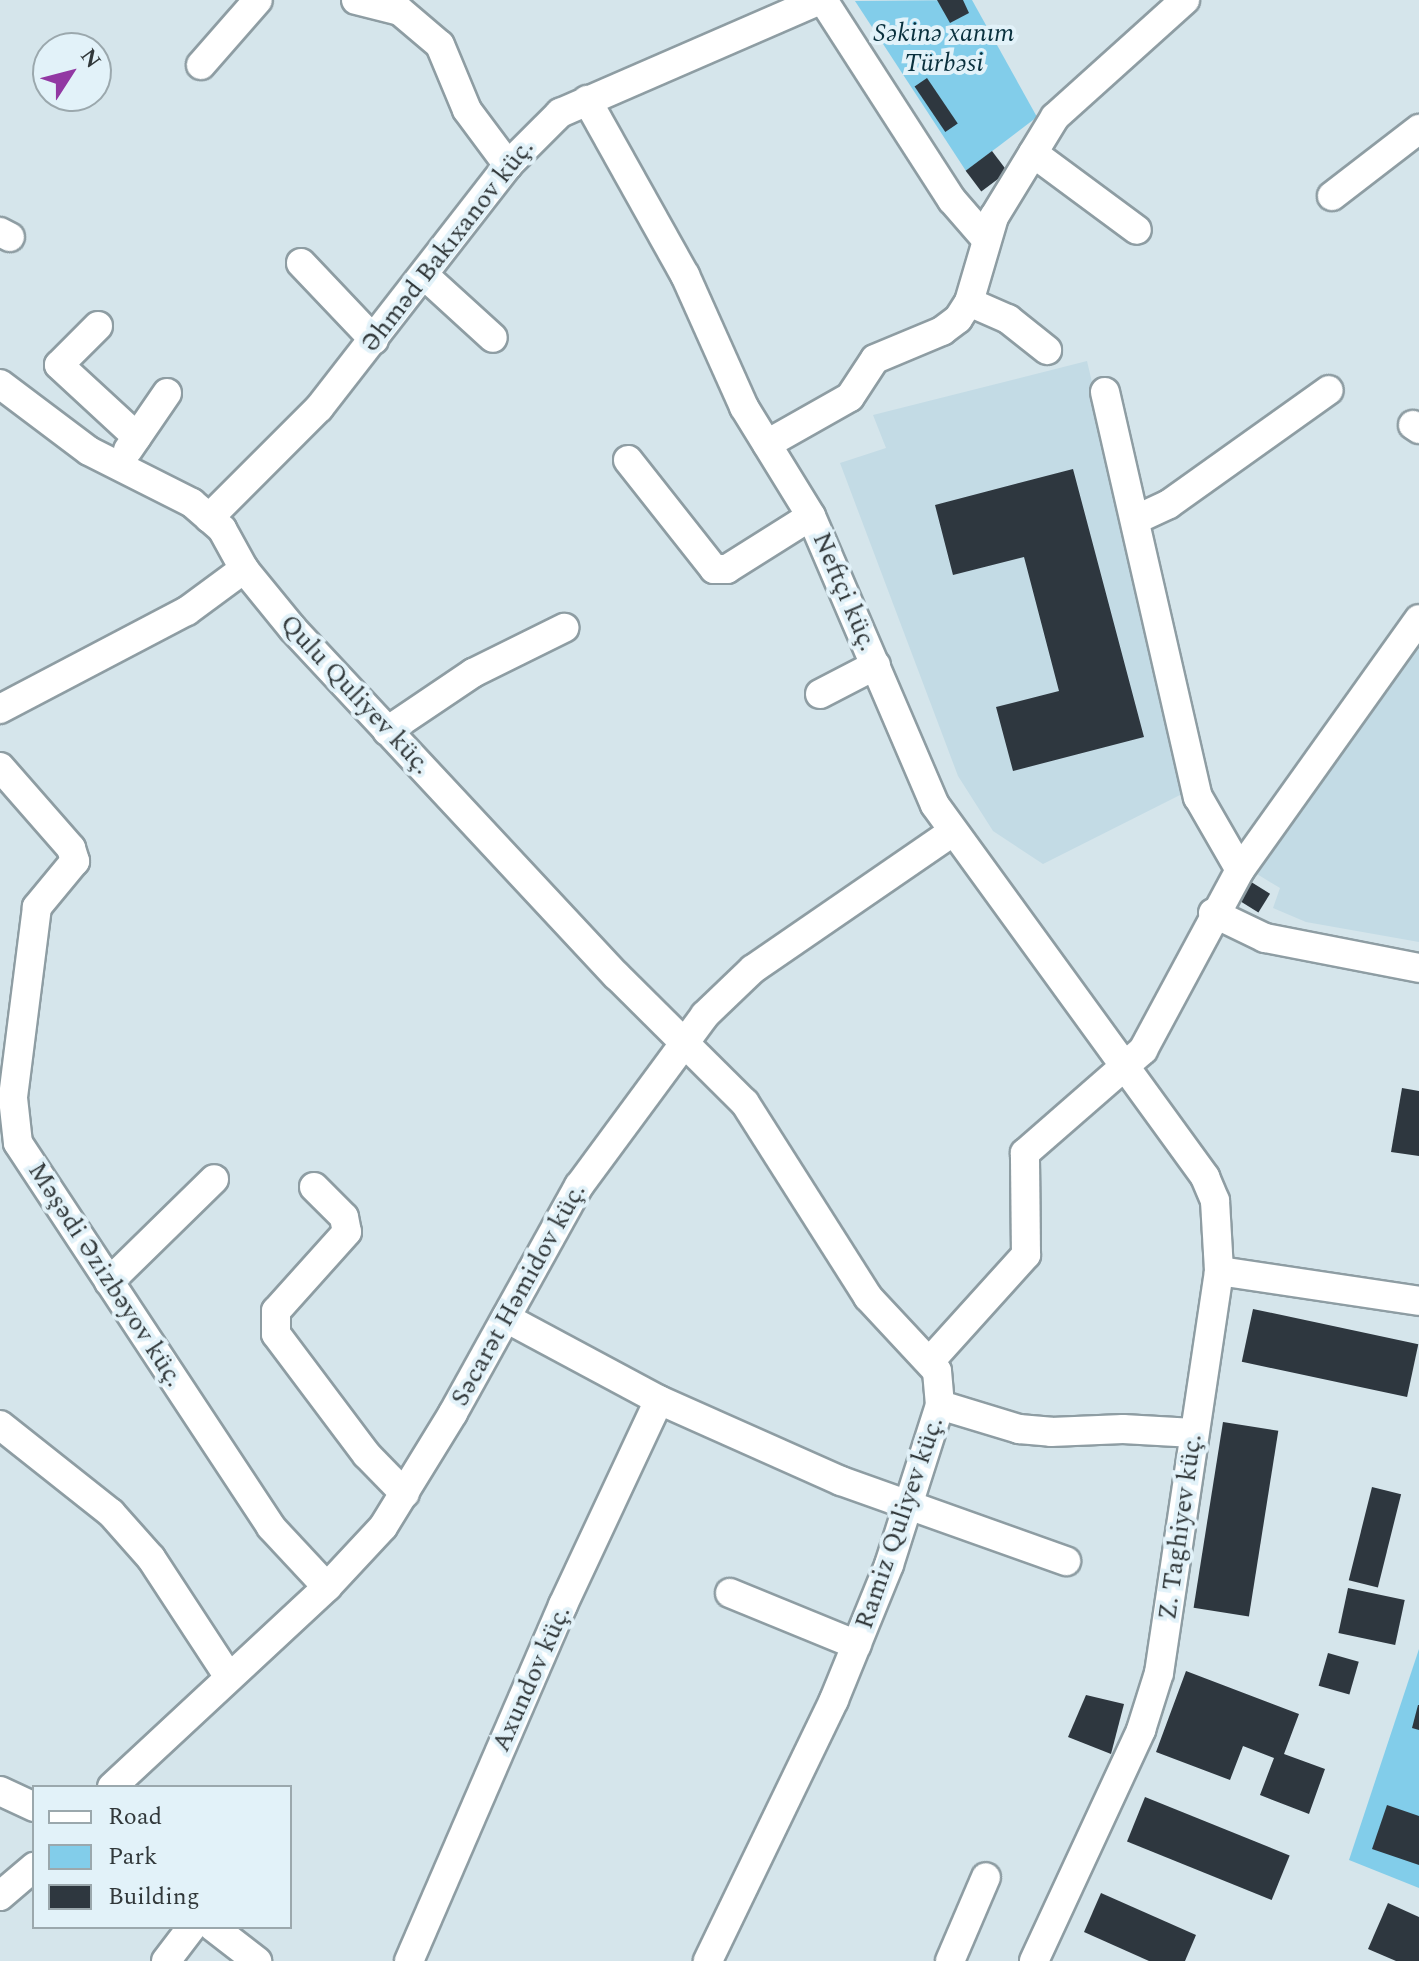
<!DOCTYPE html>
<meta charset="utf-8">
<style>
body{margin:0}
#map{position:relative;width:1419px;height:1961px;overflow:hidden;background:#d5e5eb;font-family:Spectral,serif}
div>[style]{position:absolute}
.built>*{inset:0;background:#c3dbe5}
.green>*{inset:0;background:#82cdea}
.building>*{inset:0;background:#2e373f;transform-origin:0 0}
.roads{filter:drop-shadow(2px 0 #8e9da3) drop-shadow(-2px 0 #8e9da3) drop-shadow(0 2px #8e9da3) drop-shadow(0 -2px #8e9da3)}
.street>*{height:28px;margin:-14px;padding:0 14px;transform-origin:14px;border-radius:14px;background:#fff}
span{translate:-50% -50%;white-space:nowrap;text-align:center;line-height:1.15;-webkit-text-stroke:8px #e2f2f9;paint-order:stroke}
.park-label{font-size:26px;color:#09303d;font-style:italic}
.street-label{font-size:26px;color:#31383a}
.legend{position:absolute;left:32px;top:1785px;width:260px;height:144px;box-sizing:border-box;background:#e2f2f9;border:2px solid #9ba8ad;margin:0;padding:10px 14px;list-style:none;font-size:24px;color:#31383a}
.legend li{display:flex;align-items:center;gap:16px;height:40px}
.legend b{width:40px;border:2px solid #9ba8ad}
.north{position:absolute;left:32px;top:32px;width:80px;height:80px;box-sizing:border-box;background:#e2f2f9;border:2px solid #9ba8ad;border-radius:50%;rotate:54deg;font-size:22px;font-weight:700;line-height:32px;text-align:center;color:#31383a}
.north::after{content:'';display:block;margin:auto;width:28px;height:36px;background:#9238a3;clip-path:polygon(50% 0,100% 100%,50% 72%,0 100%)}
</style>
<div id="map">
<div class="built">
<i style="clip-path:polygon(1087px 361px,1188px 791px,1043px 864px,993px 831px,958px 776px,840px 463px,886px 448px,873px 415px)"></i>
<i style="clip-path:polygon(1419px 639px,1419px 942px,1306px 922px,1273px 908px,1280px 888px,1257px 874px)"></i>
</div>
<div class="green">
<i style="clip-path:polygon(972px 0,1037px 117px,966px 171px,855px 1px)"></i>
<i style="clip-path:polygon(1419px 1649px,1419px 1888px,1349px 1860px)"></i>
</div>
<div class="building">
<i style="clip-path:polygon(937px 0,963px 0,969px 13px,950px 23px)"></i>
<i style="left:927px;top:78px;width:55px;height:15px;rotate:56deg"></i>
<i style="left:992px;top:151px;width:26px;height:33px;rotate:53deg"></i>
<i style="clip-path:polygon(1073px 469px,1144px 737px,1013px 771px,996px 707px,1059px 691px,1024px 557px,953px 575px,935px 505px)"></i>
<i style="left:1248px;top:880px;width:26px;height:22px;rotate:32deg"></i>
<i style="clip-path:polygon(1402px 1088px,1419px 1091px,1419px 1156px,1391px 1152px)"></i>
<i style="left:1253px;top:1309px;width:169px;height:54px;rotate:12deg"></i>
<i style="left:1223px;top:1422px;width:56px;height:188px;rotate:9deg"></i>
<i style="left:1372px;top:1487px;width:30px;height:96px;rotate:14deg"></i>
<i style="left:1348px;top:1588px;width:58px;height:46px;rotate:12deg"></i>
<i style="left:1328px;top:1653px;width:32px;height:34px;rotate:16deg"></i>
<i style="clip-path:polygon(1186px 1671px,1299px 1714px,1284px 1754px,1325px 1769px,1309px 1814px,1260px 1795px,1274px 1758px,1243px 1746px,1230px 1780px,1156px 1752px)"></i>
<i style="clip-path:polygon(1086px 1695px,1124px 1704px,1111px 1754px,1068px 1737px)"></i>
<i style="clip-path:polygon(1418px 1705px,1419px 1705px,1419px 1730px,1412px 1728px)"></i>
<i style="left:1145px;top:1797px;width:156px;height:48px;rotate:22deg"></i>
<i style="clip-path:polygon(1387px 1805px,1419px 1816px,1419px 1865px,1372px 1849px)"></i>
<i style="clip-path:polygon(1101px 1893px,1196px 1935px,1185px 1961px,1149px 1961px,1084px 1932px)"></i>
<i style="clip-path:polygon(1388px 1903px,1419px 1917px,1419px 1961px,1396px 1961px,1368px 1949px)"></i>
</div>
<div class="roads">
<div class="street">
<i style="left:356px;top:0;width:45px;rotate:14deg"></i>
<i style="left:400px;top:11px;width:52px;rotate:40.4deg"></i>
<i style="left:440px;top:45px;width:70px;rotate:67.4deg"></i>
<i style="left:467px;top:110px;width:69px;rotate:53.3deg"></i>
<i style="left:823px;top:0;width:238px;rotate:57.2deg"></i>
<i style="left:952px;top:200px;width:50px;rotate:49deg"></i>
<i style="left:201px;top:65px;width:86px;rotate:-48.8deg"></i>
<i style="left:587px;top:100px;width:201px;rotate:60.8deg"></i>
<i style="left:685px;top:275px;width:145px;rotate:65.9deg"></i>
<i style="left:744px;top:407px;width:128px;rotate:58.4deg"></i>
<i style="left:811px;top:516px;width:314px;rotate:66.8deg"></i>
<i style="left:935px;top:805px;width:460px;rotate:54deg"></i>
<i style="left:1205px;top:1177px;width:26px;rotate:67deg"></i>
<i style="left:1215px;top:1201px;width:70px;rotate:86.7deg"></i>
<i style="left:1033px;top:153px;width:129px;rotate:36.5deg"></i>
<i style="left:1332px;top:196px;width:110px;rotate:-37.6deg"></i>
<i style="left:0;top:232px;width:11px;rotate:27deg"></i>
<i style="left:301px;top:263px;width:106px;rotate:46.5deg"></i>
<i style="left:424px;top:275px;width:93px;rotate:42.4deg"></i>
<i style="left:969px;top:302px;width:43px;rotate:23.6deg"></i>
<i style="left:1008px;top:319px;width:50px;rotate:38.5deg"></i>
<i style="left:98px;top:326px;width:55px;rotate:135deg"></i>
<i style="left:59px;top:365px;width:106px;rotate:42.7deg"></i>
<i style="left:0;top:384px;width:111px;rotate:37deg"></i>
<i style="left:89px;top:451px;width:115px;rotate:26.8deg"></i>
<i style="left:192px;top:503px;width:40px;rotate:41deg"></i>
<i style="left:222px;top:529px;width:46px;rotate:61.2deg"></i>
<i style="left:244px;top:569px;width:77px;rotate:50.8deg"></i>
<i style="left:293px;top:629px;width:475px;rotate:47deg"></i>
<i style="left:617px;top:976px;width:180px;rotate:44.8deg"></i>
<i style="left:745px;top:1103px;width:230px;rotate:57.6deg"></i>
<i style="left:868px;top:1297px;width:101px;rotate:47deg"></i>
<i style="left:937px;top:1371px;width:34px;rotate:85deg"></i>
<i style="left:940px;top:1405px;width:168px;rotate:107.7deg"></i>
<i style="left:889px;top:1565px;width:146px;rotate:112.2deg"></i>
<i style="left:834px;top:1700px;width:290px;rotate:115.8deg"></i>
<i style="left:1105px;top:392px;width:416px;rotate:77.1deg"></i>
<i style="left:1198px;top:797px;width:84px;rotate:60.1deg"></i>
<i style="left:1413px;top:425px;width:7px;rotate:34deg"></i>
<i style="left:767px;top:444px;width:95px;rotate:-29.5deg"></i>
<i style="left:850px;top:397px;width:45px;rotate:-56.7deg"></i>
<i style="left:875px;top:359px;width:73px;rotate:-22.7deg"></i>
<i style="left:942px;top:331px;width:20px;rotate:-37deg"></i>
<i style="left:958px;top:319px;width:20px;rotate:-57deg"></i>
<i style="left:969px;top:302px;width:89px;rotate:-73.6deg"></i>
<i style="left:994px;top:217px;width:117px;rotate:-58.6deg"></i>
<i style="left:1055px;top:117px;width:175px;rotate:-42deg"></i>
<i style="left:128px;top:450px;width:69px;rotate:-55.6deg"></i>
<i style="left:628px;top:460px;width:139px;rotate:51.7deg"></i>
<i style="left:714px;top:569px;width:13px"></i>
<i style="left:727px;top:569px;width:99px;rotate:-32.2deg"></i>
<i style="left:209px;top:518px;width:156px;rotate:-45deg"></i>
<i style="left:319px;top:408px;width:308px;rotate:-52.1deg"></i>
<i style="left:508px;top:165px;width:74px;rotate:-45deg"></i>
<i style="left:560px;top:113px;width:283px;rotate:-23.5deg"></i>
<i style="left:1137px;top:519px;width:35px;rotate:-25deg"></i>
<i style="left:1169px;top:504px;width:196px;rotate:-35.5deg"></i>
<i style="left:820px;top:694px;width:63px;rotate:-27.4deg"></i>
<i style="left:0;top:709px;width:211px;rotate:-27.7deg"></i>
<i style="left:187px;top:611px;width:71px;rotate:-36.4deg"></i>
<i style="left:387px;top:731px;width:104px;rotate:-34deg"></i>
<i style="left:473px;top:673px;width:102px;rotate:-26.3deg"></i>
<i style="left:0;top:767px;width:108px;rotate:48.8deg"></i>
<i style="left:71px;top:848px;width:14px;rotate:73deg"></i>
<i style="left:75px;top:861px;width:60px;rotate:129.6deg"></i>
<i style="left:37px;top:907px;width:193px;rotate:97.2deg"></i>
<i style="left:13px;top:1098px;width:45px;rotate:83.7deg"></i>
<i style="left:18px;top:1143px;width:460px;rotate:56.6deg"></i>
<i style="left:271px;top:1527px;width:82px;rotate:47deg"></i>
<i style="left:1213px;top:913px;width:58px;rotate:25.7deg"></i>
<i style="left:1265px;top:938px;width:157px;rotate:11deg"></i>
<i style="left:314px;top:1187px;width:42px;rotate:45deg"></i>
<i style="left:344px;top:1217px;width:15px;rotate:79deg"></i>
<i style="left:347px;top:1232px;width:106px;rotate:131.9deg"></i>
<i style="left:276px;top:1311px;width:23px;rotate:90deg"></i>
<i style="left:276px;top:1334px;width:151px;rotate:53.1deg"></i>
<i style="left:367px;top:1455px;width:54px;rotate:45.7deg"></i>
<i style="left:109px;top:1282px;width:147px;rotate:-44.4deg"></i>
<i style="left:506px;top:1318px;width:174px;rotate:28.2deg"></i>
<i style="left:659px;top:1400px;width:199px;rotate:24deg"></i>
<i style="left:841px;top:1481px;width:239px;rotate:19.6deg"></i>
<i style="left:931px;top:1360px;width:142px;rotate:-47.9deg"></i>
<i style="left:1026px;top:1255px;width:102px;rotate:-90.6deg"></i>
<i style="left:1025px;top:1153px;width:157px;rotate:-41.1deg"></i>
<i style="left:1143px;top:1050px;width:204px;rotate:-61.7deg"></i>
<i style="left:1240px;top:870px;width:308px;rotate:-54.5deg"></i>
<i style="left:940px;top:1405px;width:83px;rotate:16.9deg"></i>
<i style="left:1019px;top:1429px;width:32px;rotate:5deg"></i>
<i style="left:1051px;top:1432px;width:72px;rotate:-2.4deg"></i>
<i style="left:1123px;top:1429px;width:71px;rotate:3.2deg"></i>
<i style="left:0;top:1425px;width:142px;rotate:38.4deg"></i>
<i style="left:111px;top:1513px;width:60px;rotate:48.4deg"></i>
<i style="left:151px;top:1558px;width:142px;rotate:56.8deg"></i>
<i style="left:730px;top:1593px;width:137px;rotate:22.3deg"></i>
<i style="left:112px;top:1787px;width:294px;rotate:-42.9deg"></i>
<i style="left:327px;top:1587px;width:82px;rotate:-47deg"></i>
<i style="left:383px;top:1527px;width:134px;rotate:-58.4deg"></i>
<i style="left:453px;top:1413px;width:260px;rotate:-61deg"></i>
<i style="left:579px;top:1186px;width:212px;rotate:-53.6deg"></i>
<i style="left:705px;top:1015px;width:66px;rotate:-43.8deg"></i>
<i style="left:753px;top:969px;width:240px;rotate:-34.5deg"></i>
<i style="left:0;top:1791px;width:38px;rotate:25deg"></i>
<i style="left:0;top:1896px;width:45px;rotate:-40.5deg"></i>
<i style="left:213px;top:1927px;width:56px;rotate:37.7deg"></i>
<i style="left:166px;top:1961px;width:43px;rotate:-52.6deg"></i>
<i style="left:409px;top:1961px;width:388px;rotate:-66.6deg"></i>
<i style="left:563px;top:1605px;width:226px;rotate:-64.9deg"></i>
<i style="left:950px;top:1961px;width:91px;rotate:-66.8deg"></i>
<i style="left:1034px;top:1961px;width:255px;rotate:-65.1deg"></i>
<i style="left:1141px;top:1730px;width:60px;rotate:-72.5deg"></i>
<i style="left:1159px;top:1673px;width:406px;rotate:-81.5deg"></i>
<i style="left:1219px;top:1271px;width:202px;rotate:8.5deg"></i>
</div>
</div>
<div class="park-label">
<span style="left:944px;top:49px">Səkinə xanım<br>Türbəsi</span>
</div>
<div class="street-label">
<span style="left:448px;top:246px;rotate:-52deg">Əhməd Bakıxanov küç.</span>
<span style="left:844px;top:592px;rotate:67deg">Neftçi küç.</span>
<span style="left:355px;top:695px;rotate:47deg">Qulu Quliyev küç.</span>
<span style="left:105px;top:1275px;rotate:57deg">Məşədi Əzizbəyov küç.</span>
<span style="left:519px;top:1295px;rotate:-61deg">Səcarət Həmidov küç.</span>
<span style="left:900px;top:1523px;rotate:-71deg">Ramiz Quliyev küç.</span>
<span style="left:1181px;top:1527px;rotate:-82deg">Z. Taghiyev küç.</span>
<span style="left:532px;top:1679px;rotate:-66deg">Axundov küç.</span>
</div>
<ul class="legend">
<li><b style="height:10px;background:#fff"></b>Road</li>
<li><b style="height:22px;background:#82cdea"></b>Park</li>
<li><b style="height:22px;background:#2e373f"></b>Building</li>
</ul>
<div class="north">N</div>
</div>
